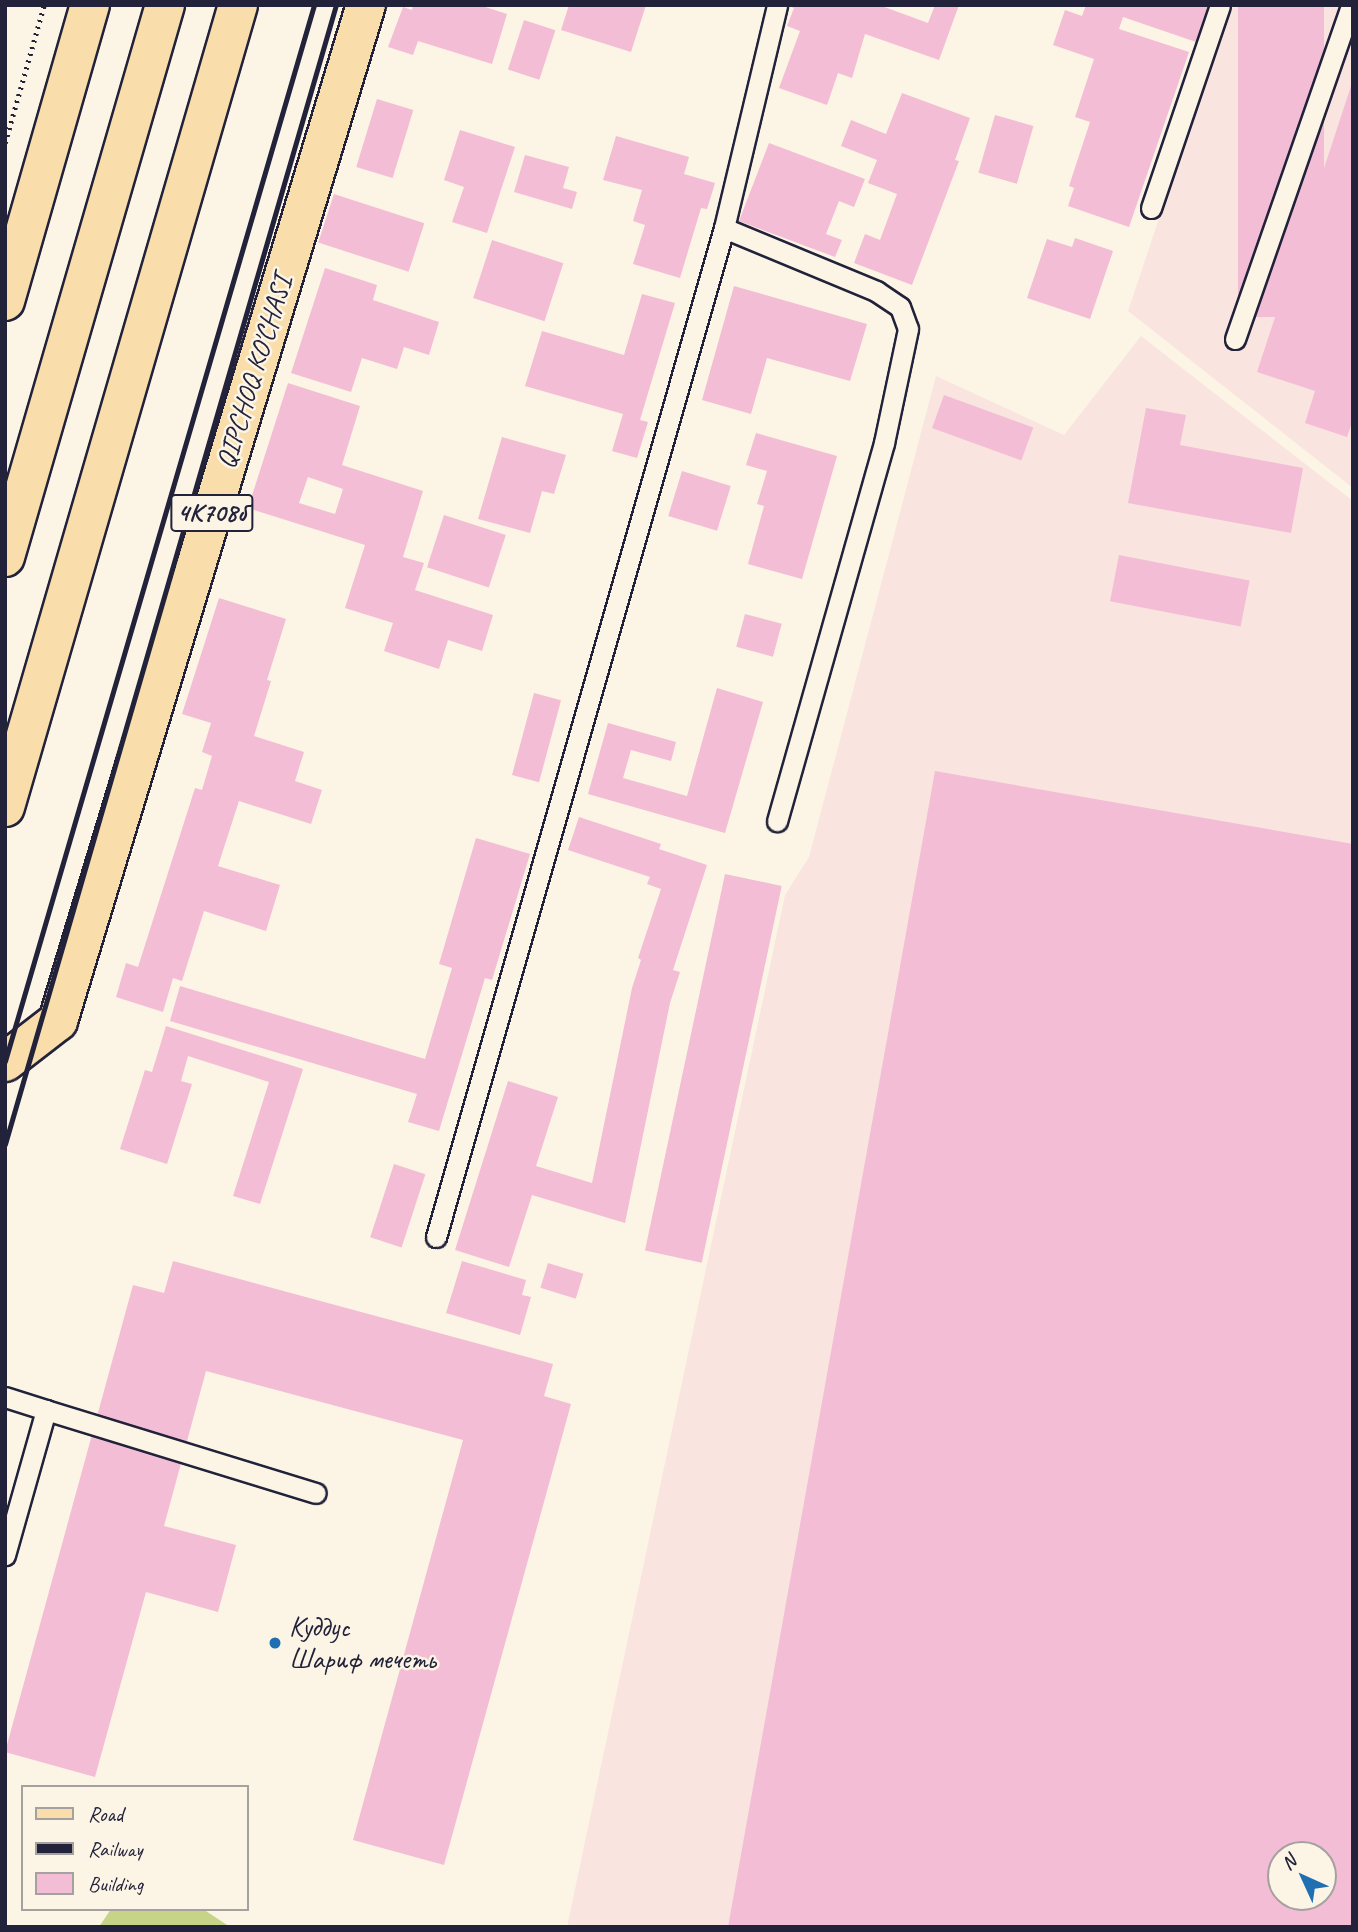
<!DOCTYPE html>
<meta charset="utf-8">
<style>
body{margin:0}
#map{position:relative;width:1358px;height:1932px;overflow:hidden;background:#fcf5e5;font-family:Caveat,sans-serif}
div>[style]{position:absolute}
.built>*{inset:0;background:#f9e4e0}
.green>*{inset:0;background:#c7d387}
.building>*{inset:0;background:#f3bdd6;transform-origin:0 0}
.path>*{height:4.5px;margin-top:-2.25px;transform-origin:0;background:repeating-linear-gradient(90deg,#22223b 0 2px,transparent 0 7px)}
.roads{filter:drop-shadow(2px 0 #22223b) drop-shadow(-2px 0 #22223b) drop-shadow(0 2px #22223b) drop-shadow(0 -2px #22223b)}
.lane>*{height:19px;margin:-9.5px;padding:0 9.5px;transform-origin:9.5px;border-radius:9.5px;background:#fcf5e5}
.primary>*{height:38px;margin:-19px;padding:0 19px;transform-origin:19px;border-radius:19px;background:#f9deab}
.rail>*{height:5px;margin:-2.5px;padding:0 2.5px;transform-origin:2.5px;border-radius:2.5px;background:#22223b}
.dots>*{width:19px;height:19px;translate:-50% -50%;box-sizing:border-box;border:4px solid #fcf5e5;border-radius:50%}
span{translate:-50% -50%;white-space:nowrap;text-align:center;line-height:1.15;-webkit-text-stroke:5px #fcf5e5;paint-order:stroke}
.shield-label span{padding:2px 5px;background:#fcf5e5;border:2px solid;border-radius:5px;-webkit-text-stroke-width:0}
.shield-label{font-size:26px;color:#22223b;font-weight:700}
.street-label{font-size:28px;color:#22223b}
.poi-label{font-size:28px;color:#22223b}
.left{translate:0 -50%;text-align:left}
.frame{position:absolute;inset:0;border:7px solid #22223b;pointer-events:none}
.legend{position:absolute;left:21px;top:1785px;width:228px;height:126px;box-sizing:border-box;background:#fcf5e5;border:2px solid #a5a1a1;margin:0;padding:9px 12px;list-style:none;font-size:21px;color:#22223b}
.legend li{display:flex;align-items:center;gap:14px;height:35px}
.legend b{width:35px;border:2px solid #a5a1a1}
.north{position:absolute;left:1267px;top:1841px;width:70px;height:70px;box-sizing:border-box;background:#fcf5e5;border:2px solid #a5a1a1;border-radius:50%;rotate:315deg;font-size:19px;font-weight:700;line-height:28px;text-align:center;color:#22223b}
.north::after{content:'';display:block;margin:auto;width:24px;height:32px;background:#1f6fb2;clip-path:polygon(50% 0,100% 100%,50% 72%,0 100%)}
</style>
<div id="map">
<div class="built">
<i style="clip-path:polygon(1231px 5px,1353px 5px,1353px 488px,1128px 311px)"></i>
<i style="clip-path:polygon(evenodd,1141px 336px,1353px 501px,1353px 1927px,567px 1927px,785px 895px,809px 857px,936px 376px,1064px 435px,1141px 336px,1281px 1855px,1323px 1855px,1323px 1897px,1281px 1897px,1281px 1855px)"></i>
</div>
<div class="green">
<i style="clip-path:polygon(111px 1909px,203px 1909px,230px 1927px,99px 1927px)"></i>
</div>
<div class="building">
<i style="clip-path:polygon(413px 5px,479px 5px,507px 14px,492px 64px,418px 41px,413px 55px,388px 47px,403px 7px,412px 10px)"></i>
<i style="clip-path:polygon(569px 5px,646px 5px,631px 52px,561px 30px)"></i>
<i style="clip-path:polygon(786px 5px,879px 5px,928px 23px,935px 5px,959px 5px,939px 60px,865px 34px,852px 78px,838px 73px,827px 105px,779px 88px,800px 31px,787px 26px,794px 8px)"></i>
<i style="clip-path:polygon(1086px 5px,1208px 5px,1196px 42px,1123px 17px,1119px 29px,1189px 52px,1129px 227px,1068px 206px,1074px 188px,1069px 186px,1090px 122px,1075px 117px,1094px 59px,1053px 45px,1065px 10px,1082px 16px)"></i>
<i style="left:1238px;top:5px;width:86px;height:312px"></i>
<i style="left:524px;top:20px;width:33px;height:52px;rotate:18deg"></i>
<i style="clip-path:polygon(1352px 83px,1353px 419px,1347px 437px,1305px 423px,1315px 391px,1257px 372px)"></i>
<i style="clip-path:polygon(902px 93px,970px 118px,955px 160px,959px 161px,912px 285px,854px 263px,865px 234px,880px 240px,897px 194px,868px 183px,877px 160px,841px 146px,851px 120px,886px 134px)"></i>
<i style="left:377px;top:99px;width:38px;height:71px;rotate:17deg"></i>
<i style="left:995px;top:115px;width:40px;height:60px;rotate:16deg"></i>
<i style="clip-path:polygon(460px 130px,515px 147px,487px 233px,452px 222px,464px 187px,444px 180px)"></i>
<i style="clip-path:polygon(616px 136px,689px 157px,684px 174px,715px 183px,707px 209px,701px 208px,680px 278px,633px 264px,645px 225px,633px 221px,642px 190px,603px 180px)"></i>
<i style="clip-path:polygon(769px 143px,865px 179px,854px 207px,839px 201px,826px 234px,842px 240px,835px 257px,739px 221px)"></i>
<i style="clip-path:polygon(525px 155px,569px 167px,563px 188px,577px 192px,572px 209px,514px 192px)"></i>
<i style="left:334px;top:194px;width:95px;height:51px;rotate:18deg"></i>
<i style="clip-path:polygon(1075px 238px,1113px 251px,1090px 319px,1027px 298px,1047px 239px,1072px 247px)"></i>
<i style="left:492px;top:240px;width:75px;height:61px;rotate:18deg"></i>
<i style="clip-path:polygon(325px 268px,377px 285px,373px 300px,439px 322px,429px 355px,404px 347px,397px 369px,362px 358px,351px 392px,291px 373px)"></i>
<i style="clip-path:polygon(734px 286px,867px 324px,850px 381px,767px 358px,751px 414px,702px 400px)"></i>
<i style="clip-path:polygon(642px 294px,675px 303px,640px 420px,648px 422px,637px 458px,612px 451px,623px 414px,525px 386px,542px 331px,624px 355px)"></i>
<i style="clip-path:polygon(evenodd,288px 383px,360px 406px,342px 465px,423px 491px,403px 557px,424px 563px,415px 590px,493px 615px,482px 651px,448px 640px,439px 669px,384px 651px,393px 623px,345px 608px,365px 545px,248px 508px,288px 383px,308px 477px,343px 489px,335px 514px,299px 503px,308px 477px)"></i>
<i style="left:944px;top:395px;width:95px;height:35px;rotate:20deg"></i>
<i style="clip-path:polygon(1146px 408px,1186px 415px,1180px 445px,1303px 468px,1291px 533px,1128px 503px)"></i>
<i style="clip-path:polygon(756px 433px,837px 456px,802px 579px,748px 564px,764px 506px,757px 504px,767px 471px,746px 465px)"></i>
<i style="clip-path:polygon(502px 437px,566px 455px,554px 494px,542px 491px,530px 533px,478px 519px)"></i>
<i style="left:682px;top:471px;width:51px;height:47px;rotate:17deg"></i>
<i style="left:444px;top:515px;width:65px;height:55px;rotate:18deg"></i>
<i style="left:1119px;top:555px;width:133px;height:47px;rotate:11deg"></i>
<i style="clip-path:polygon(219px 598px,286px 619px,267px 680px,271px 681px,254px 736px,304px 752px,295px 781px,322px 790px,311px 824px,239px 801px,218px 866px,280px 885px,266px 931px,204px 911px,182px 981px,173px 978px,163px 1012px,116px 997px,126px 963px,138px 967px,195px 788px,202px 790px,212px 756px,202px 752px,211px 723px,182px 714px)"></i>
<i style="left:745px;top:614px;width:38px;height:34px;rotate:15deg"></i>
<i style="clip-path:polygon(717px 688px,763px 702px,725px 833px,588px 794px,608px 723px,676px 742px,671px 761px,631px 750px,623px 778px,687px 796px)"></i>
<i style="left:534px;top:693px;width:28px;height:85px;rotate:15deg"></i>
<i style="clip-path:polygon(evenodd,935px 771px,1353px 844px,1353px 1927px,728px 1927px,935px 771px,1281px 1855px,1323px 1855px,1323px 1897px,1281px 1897px,1281px 1855px)"></i>
<i style="clip-path:polygon(579px 817px,661px 844px,659px 849px,707px 865px,673px 970px,680px 972px,670px 1003px,625px 1223px,532px 1195px,509px 1267px,455px 1250px,508px 1081px,558px 1097px,536px 1166px,592px 1183px,632px 988px,641px 960px,638px 958px,661px 889px,647px 884px,650px 877px,568px 850px)"></i>
<i style="clip-path:polygon(476px 838px,530px 854px,492px 980px,485px 978px,439px 1131px,408px 1122px,417px 1094px,170px 1021px,180px 986px,425px 1059px,452px 968px,439px 964px)"></i>
<i style="left:725px;top:874px;width:58px;height:385px;rotate:12deg"></i>
<i style="clip-path:polygon(166px 1026px,303px 1069px,260px 1204px,233px 1196px,269px 1082px,188px 1056px,181px 1081px,192px 1084px,167px 1164px,120px 1149px,145px 1070px,152px 1072px)"></i>
<i style="left:394px;top:1164px;width:33px;height:77px;rotate:18deg"></i>
<i style="clip-path:polygon(173px 1261px,553px 1364px,544px 1396px,571px 1404px,444px 1865px,353px 1840px,463px 1440px,206px 1371px,164px 1526px,236px 1545px,218px 1612px,146px 1592px,95px 1777px,5px 1752px,133px 1285px,164px 1293px)"></i>
<i style="clip-path:polygon(462px 1261px,526px 1280px,522px 1295px,531px 1297px,520px 1335px,446px 1313px)"></i>
<i style="left:548px;top:1263px;width:37px;height:26px;rotate:17deg"></i>
</div>
<div class="path">
<i style="left:5px;top:143px;width:143px;rotate:-74.2deg"></i>
</div>
<div class="roads">
<div class="lane">
<i style="left:1151px;top:208px;width:214px;rotate:-71.2deg"></i>
<i style="left:724px;top:228px;width:165px;rotate:22.5deg"></i>
<i style="left:876px;top:291px;width:29px;rotate:34deg"></i>
<i style="left:900px;top:307px;width:23px;rotate:70deg"></i>
<i style="left:908px;top:329px;width:116px;rotate:101.9deg"></i>
<i style="left:884px;top:443px;width:393px;rotate:105.8deg"></i>
<i style="left:1235px;top:339px;width:354px;rotate:-70.8deg"></i>
<i style="left:436px;top:1237px;width:1049px;rotate:-74.07deg"></i>
<i style="left:724px;top:228px;width:229px;rotate:-76.6deg"></i>
<i style="left:5px;top:1397px;width:43px;rotate:17.6deg"></i>
<i style="left:46px;top:1410px;width:151px;rotate:105.8deg"></i>
<i style="left:46px;top:1410px;width:282px;rotate:17.1deg"></i>
</div>
<div class="primary">
<i style="left:5px;top:301px;width:308px;rotate:-74deg"></i>
<i style="left:5px;top:557px;width:575px;rotate:-73.84deg"></i>
<i style="left:5px;top:807px;width:835px;rotate:-73.8deg"></i>
<i style="left:5px;top:1062px;width:67px;rotate:-37.7deg"></i>
<i style="left:58px;top:1021px;width:1062px;rotate:-73.14deg"></i>
</div>
</div>
<div class="rail">
<i style="left:5px;top:1061px;width:1100px;rotate:-73.69deg"></i>
<i style="left:5px;top:1144px;width:1186px;rotate:-73.8deg"></i>
</div>
<div class="dots">
<i style="left:275px;top:1643px;background:#1f6fb2"></i>
</div>
<div class="shield-label">
<span style="left:212px;top:513px">4К708б</span>
</div>
<div class="street-label">
<span style="left:254px;top:372px;rotate:-73deg">QIPCHOQ KO'CHASI</span>
</div>
<div class="poi-label">
<span class="left" style="left:289px;top:1643px">Куддус<br>Шариф мечеть</span>
</div>
<div class="frame"></div>
<ul class="legend">
<li><b style="height:9px;background:#f9deab"></b>Road</li>
<li><b style="height:9px;background:#22223b"></b>Railway</li>
<li><b style="height:19px;background:#f3bdd6"></b>Building</li>
</ul>
<div class="north">N</div>
</div>
